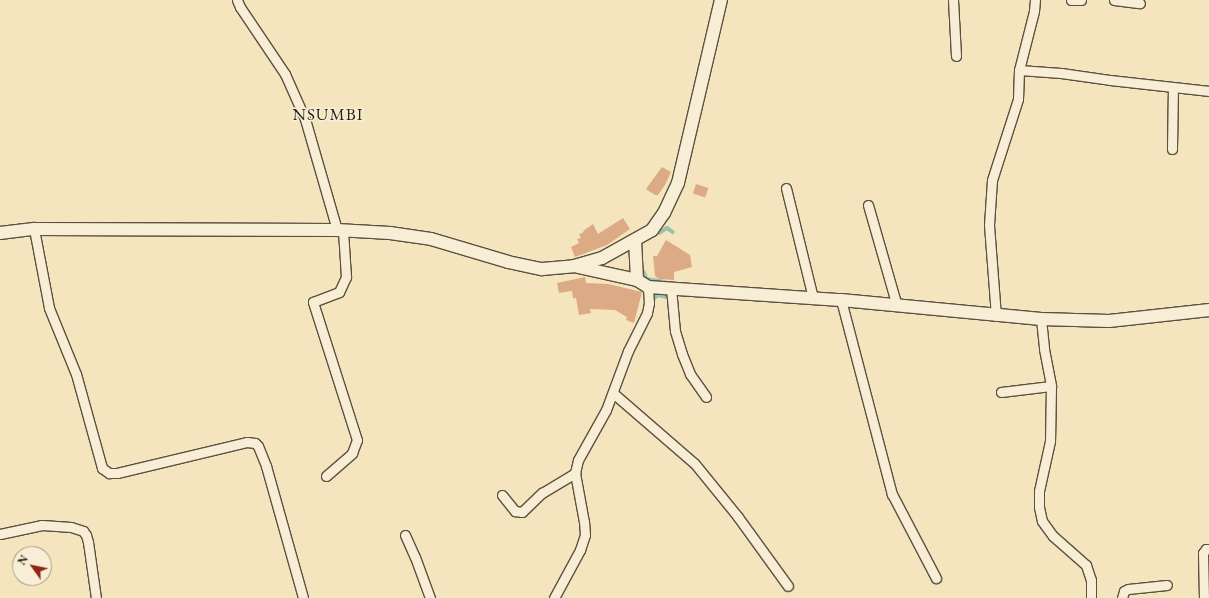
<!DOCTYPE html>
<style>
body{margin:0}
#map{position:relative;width:1209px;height:598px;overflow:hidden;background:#f4e5be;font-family:"EB Garamond",serif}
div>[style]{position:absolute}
.stream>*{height:3.5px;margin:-1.75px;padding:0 1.75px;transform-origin:1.75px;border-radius:1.75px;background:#9dc0ac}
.building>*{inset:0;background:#dcab85;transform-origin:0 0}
.roads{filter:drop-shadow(1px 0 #5c5040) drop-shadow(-1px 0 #5c5040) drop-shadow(0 1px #5c5040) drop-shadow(0 -1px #5c5040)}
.minor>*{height:9px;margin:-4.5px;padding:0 4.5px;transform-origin:4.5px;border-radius:4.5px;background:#f8eed5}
.tertiary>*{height:12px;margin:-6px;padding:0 6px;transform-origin:6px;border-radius:6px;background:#f8eed5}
span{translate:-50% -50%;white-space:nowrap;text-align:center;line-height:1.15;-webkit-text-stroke:3px #f8eed5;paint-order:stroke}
.quarter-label{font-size:17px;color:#291f16;letter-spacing:1px}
.north{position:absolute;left:12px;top:546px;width:40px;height:40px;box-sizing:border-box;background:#f8eed5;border:1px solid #a59b89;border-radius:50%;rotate:303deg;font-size:11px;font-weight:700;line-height:16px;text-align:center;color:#291f16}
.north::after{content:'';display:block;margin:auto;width:14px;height:18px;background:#8f2418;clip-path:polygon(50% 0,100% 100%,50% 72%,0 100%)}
</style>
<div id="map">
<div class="stream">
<i style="left:659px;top:233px;width:9px;rotate:-32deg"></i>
<i style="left:667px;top:228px;width:7px;rotate:34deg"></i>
<i style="left:644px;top:272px;width:8px;rotate:67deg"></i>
<i style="left:647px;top:279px;width:18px;rotate:9deg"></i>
<i style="left:652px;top:300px;width:8px;rotate:-40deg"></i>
<i style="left:658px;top:295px;width:9px;rotate:13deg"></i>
</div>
<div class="building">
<i style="clip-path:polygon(662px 167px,671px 172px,665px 185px,658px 195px,655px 195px,646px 189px)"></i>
<i style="left:696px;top:184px;width:13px;height:10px;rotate:18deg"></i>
<i style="clip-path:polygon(623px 218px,630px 229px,607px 245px,575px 257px,571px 247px,579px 243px,577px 239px,581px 238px,579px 234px,584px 232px,583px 231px,593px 224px,598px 234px)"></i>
<i style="clip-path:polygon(666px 240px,690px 255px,692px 267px,674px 272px,674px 280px,659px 279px,655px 276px,653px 256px,657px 256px)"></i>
<i style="clip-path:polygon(585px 277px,586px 283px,608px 284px,642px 292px,634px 323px,626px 320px,627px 317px,615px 310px,590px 309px,591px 313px,579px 315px,576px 298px,573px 298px,572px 291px,559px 293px,557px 283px)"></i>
</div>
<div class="roads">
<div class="minor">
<i style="left:237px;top:0;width:8px;rotate:67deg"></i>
<i style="left:240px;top:7px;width:81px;rotate:56.1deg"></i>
<i style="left:285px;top:74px;width:49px;rotate:66deg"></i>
<i style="left:305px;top:119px;width:116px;rotate:73.9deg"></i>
<i style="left:953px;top:0;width:56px;rotate:86.9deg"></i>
<i style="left:1071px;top:0;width:10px"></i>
<i style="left:1114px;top:0;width:26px;rotate:7deg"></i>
<i style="left:1019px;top:70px;width:42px;rotate:4.1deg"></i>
<i style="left:1061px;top:73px;width:49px;rotate:8.1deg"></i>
<i style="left:1110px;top:80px;width:100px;rotate:6.3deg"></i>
<i style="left:1172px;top:149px;width:61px;rotate:-89.1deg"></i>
<i style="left:786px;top:188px;width:113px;rotate:76.2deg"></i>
<i style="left:868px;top:205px;width:105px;rotate:74deg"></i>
<i style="left:34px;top:229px;width:80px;rotate:79.2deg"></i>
<i style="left:49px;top:308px;width:71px;rotate:67.8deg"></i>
<i style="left:76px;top:374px;width:98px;rotate:74.5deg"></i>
<i style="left:102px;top:468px;width:9px;rotate:36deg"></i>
<i style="left:109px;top:473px;width:8px"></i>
<i style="left:117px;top:473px;width:134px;rotate:-13.4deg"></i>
<i style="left:247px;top:442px;width:8px;rotate:7deg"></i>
<i style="left:255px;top:443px;width:4px;rotate:45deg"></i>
<i style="left:258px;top:446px;width:22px;rotate:68deg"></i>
<i style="left:266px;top:466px;width:137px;rotate:74.3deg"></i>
<i style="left:671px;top:288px;width:43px;rotate:84.7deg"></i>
<i style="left:675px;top:331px;width:24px;rotate:73deg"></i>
<i style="left:682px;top:354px;width:22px;rotate:68deg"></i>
<i style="left:690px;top:374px;width:28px;rotate:55deg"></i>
<i style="left:841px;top:300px;width:201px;rotate:75.3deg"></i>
<i style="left:892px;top:494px;width:95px;rotate:62.4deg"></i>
<i style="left:996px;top:316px;width:91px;rotate:-94.4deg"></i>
<i style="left:989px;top:225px;width:45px;rotate:-86.2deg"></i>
<i style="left:992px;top:180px;width:85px;rotate:-72.2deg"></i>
<i style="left:1018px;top:99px;width:29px;rotate:-88deg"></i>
<i style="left:1019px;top:70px;width:61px;rotate:-75.7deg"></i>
<i style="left:1034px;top:11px;width:11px;rotate:-85deg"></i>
<i style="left:1041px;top:319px;width:30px;rotate:84deg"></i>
<i style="left:1044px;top:349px;width:38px;rotate:79deg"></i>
<i style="left:1051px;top:386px;width:55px;rotate:91deg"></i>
<i style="left:1050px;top:441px;width:51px;rotate:102.4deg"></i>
<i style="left:1039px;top:491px;width:16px;rotate:90deg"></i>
<i style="left:1039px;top:507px;width:14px;rotate:78deg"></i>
<i style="left:1042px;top:521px;width:19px;rotate:54deg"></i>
<i style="left:1053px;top:536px;width:44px;rotate:41.3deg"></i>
<i style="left:1086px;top:565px;width:16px;rotate:72deg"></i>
<i style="left:1091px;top:580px;width:18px;rotate:90deg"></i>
<i style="left:1001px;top:392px;width:50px;rotate:-6.8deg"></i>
<i style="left:613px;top:393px;width:108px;rotate:40.9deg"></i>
<i style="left:695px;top:464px;width:68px;rotate:50.9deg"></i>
<i style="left:738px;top:517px;width:85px;rotate:54.1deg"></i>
<i style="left:326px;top:476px;width:35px;rotate:-41deg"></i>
<i style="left:352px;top:453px;width:14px;rotate:-69deg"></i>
<i style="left:357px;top:440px;width:145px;rotate:-107.7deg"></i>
<i style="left:313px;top:302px;width:28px;rotate:-21deg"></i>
<i style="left:339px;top:292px;width:17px;rotate:-65deg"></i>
<i style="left:346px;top:277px;width:47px;rotate:-93.7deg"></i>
<i style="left:502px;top:495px;width:21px;rotate:51deg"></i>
<i style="left:515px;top:511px;width:7px;rotate:8deg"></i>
<i style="left:522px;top:512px;width:28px;rotate:-44deg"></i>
<i style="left:542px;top:493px;width:39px;rotate:-31deg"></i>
<i style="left:0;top:534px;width:43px;rotate:-12.1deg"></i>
<i style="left:42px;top:525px;width:29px;rotate:4deg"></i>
<i style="left:71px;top:527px;width:13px;rotate:18deg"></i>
<i style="left:83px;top:531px;width:5px;rotate:53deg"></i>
<i style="left:86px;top:535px;width:7px;rotate:74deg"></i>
<i style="left:88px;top:542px;width:57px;rotate:81.9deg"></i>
<i style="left:405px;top:535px;width:24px;rotate:66deg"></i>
<i style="left:415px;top:557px;width:44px;rotate:69.9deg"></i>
<i style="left:554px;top:598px;width:55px;rotate:-61.6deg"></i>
<i style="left:580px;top:550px;width:16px;rotate:-72deg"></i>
<i style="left:585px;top:535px;width:13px;rotate:-94deg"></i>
<i style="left:584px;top:522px;width:50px;rotate:-100.4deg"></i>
<i style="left:575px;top:473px;width:13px;rotate:-77deg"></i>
<i style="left:578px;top:460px;width:57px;rotate:-60.8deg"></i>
<i style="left:606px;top:410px;width:63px;rotate:-69.6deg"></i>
<i style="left:628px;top:351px;width:42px;rotate:-63.4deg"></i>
<i style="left:647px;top:313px;width:10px;rotate:-79deg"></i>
<i style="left:649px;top:303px;width:16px;rotate:-94deg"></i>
<i style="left:1122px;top:598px;width:7px;rotate:-74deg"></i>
<i style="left:1124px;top:591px;width:4px;rotate:-27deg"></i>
<i style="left:1128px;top:589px;width:39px;rotate:-6deg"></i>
<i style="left:1204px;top:598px;width:45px;rotate:-91.3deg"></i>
<i style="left:1203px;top:553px;width:5px;rotate:-53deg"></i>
<i style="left:1206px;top:549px;width:3px"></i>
</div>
<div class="tertiary">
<i style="left:0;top:233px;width:34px;rotate:-7deg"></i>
<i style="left:34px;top:229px;width:303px;rotate:0.2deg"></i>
<i style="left:337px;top:230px;width:53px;rotate:3.2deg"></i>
<i style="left:390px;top:233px;width:41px;rotate:8.3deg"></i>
<i style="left:431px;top:239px;width:80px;rotate:16.6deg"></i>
<i style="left:508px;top:262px;width:35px;rotate:12deg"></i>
<i style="left:542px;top:269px;width:32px;rotate:-5deg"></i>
<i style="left:574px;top:266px;width:29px;rotate:-16deg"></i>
<i style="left:602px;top:258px;width:57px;rotate:-29.2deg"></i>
<i style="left:652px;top:230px;width:21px;rotate:-55deg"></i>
<i style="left:664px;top:213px;width:33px;rotate:-65deg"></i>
<i style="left:678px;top:183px;width:188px;rotate:-76.8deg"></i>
<i style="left:635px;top:240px;width:40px;rotate:87.1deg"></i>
<i style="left:578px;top:267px;width:60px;rotate:12.4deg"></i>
<i style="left:637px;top:280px;width:13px;rotate:32deg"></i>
<i style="left:648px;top:287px;width:193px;rotate:3.9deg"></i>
<i style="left:841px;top:300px;width:201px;rotate:5.4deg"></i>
<i style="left:1041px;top:319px;width:68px;rotate:1.7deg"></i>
<i style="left:1109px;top:321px;width:101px;rotate:-6.3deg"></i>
</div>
</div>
<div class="quarter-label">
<span style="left:328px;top:115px">NSUMBI</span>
</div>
<div class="north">N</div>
</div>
